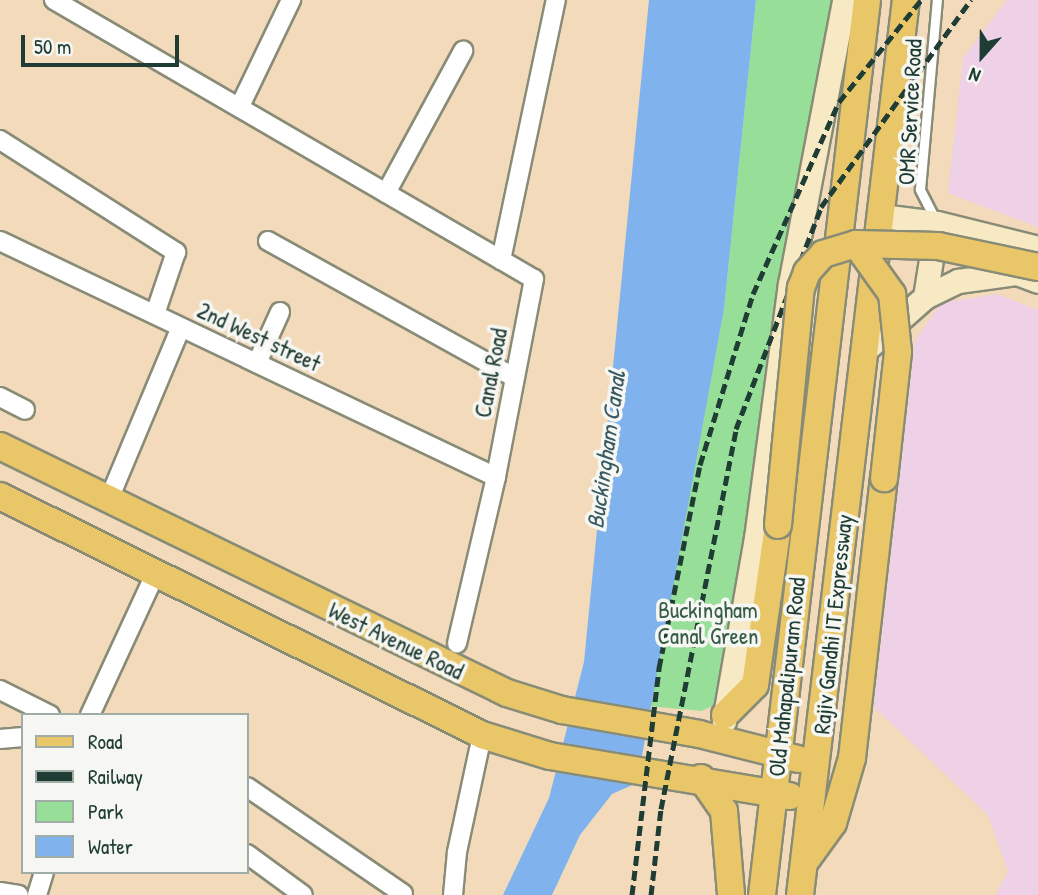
<!DOCTYPE html>
<style>
body{margin:0}
#map{position:relative;width:1038px;height:895px;overflow:hidden;background:#f2daba;font-family:"Patrick Hand",sans-serif}
div>[style]{position:absolute}
.built>*{inset:0;background:#eed0e7}
.green>*{inset:0;background:#97df99}
.water>*{inset:0;background:#80b3ed}
.roads{filter:drop-shadow(2px 0 #888c77) drop-shadow(-2px 0 #888c77) drop-shadow(0 2px #888c77) drop-shadow(0 -2px #888c77)}
.lane>*{height:9px;margin:-4.5px;padding:0 4.5px;transform-origin:4.5px;border-radius:4.5px;background:#fff}
.street>*{height:18px;margin:-9px;padding:0 9px;transform-origin:9px;border-radius:9px;background:#fff}
.secondary>*{height:23px;margin:-11.5px;padding:0 11.5px;transform-origin:11.5px;border-radius:11.5px;background:#f6e9c3}
.primary>*{height:26px;margin:-13px;padding:0 13px;transform-origin:13px;border-radius:13px;background:#e9c769}
.rail>*{height:5px;margin-top:-2.5px;transform-origin:0;background:repeating-linear-gradient(90deg,#1f3d34 0 10px,transparent 0 15px)}
.bridges{filter:drop-shadow(2px 0 #888c77) drop-shadow(-2px 0 #888c77) drop-shadow(0 2px #888c77) drop-shadow(0 -2px #888c77)}
.primary-bridge>*{height:26px;margin:-13px;padding:0 13px;transform-origin:13px;border-radius:13px;background:#e9c769}
span{translate:-50% -50%;white-space:nowrap;text-align:center;line-height:1.15;-webkit-text-stroke:7px #f6f6f2;paint-order:stroke}
.street-label{font-size:23px;color:#1f3d34}
.park-label{font-size:23px;color:#375d48}
.water-label{font-size:24px;color:#375a62;font-style:italic}
.legend{position:absolute;left:21px;top:713px;width:228px;height:161px;box-sizing:border-box;background:#f6f6f2;border:2px solid #a0aca6;margin:0;padding:9px 12px;list-style:none;font-size:21px;color:#1f3d34}
.legend li{display:flex;align-items:center;gap:14px;height:35px}
.legend b{width:35px;border:2px solid #a0aca6}
.north{position:absolute;left:947px;top:21px;width:70px;height:70px;-webkit-text-stroke:5px #f6f6f2;paint-order:stroke;rotate:201deg;font-size:19px;font-weight:700;line-height:28px;text-align:center;color:#1f3d34}
.north::after{content:'';display:block;margin:auto;width:24px;height:32px;background:#1f3d34;clip-path:polygon(50% 0,100% 100%,50% 72%,0 100%)}
.scale{position:absolute;left:21px;top:35px;width:158px;height:32px;box-sizing:border-box;border:4px solid #1f3d34;border-top:0;padding-left:9px;font-size:21px;line-height:24px;white-space:nowrap;color:#1f3d34;-webkit-text-stroke:5px #f6f6f2;paint-order:stroke}
</style>
<div id="map">
<div class="built">
<i style="clip-path:polygon(1007px 0,1038px 0,1038px 227px,948px 193px,963px 58px)"></i>
<i style="clip-path:polygon(997px 294px,1038px 310px,1038px 895px,996px 895px,1008px 871px,988px 815px,874px 707px,915px 341px,941px 303px)"></i>
</div>
<div class="green">
<i style="clip-path:polygon(756px 0,832px 0,823px 85px,718px 703px,702px 711px,648px 706px,724px 309px)"></i>
</div>
<div class="water">
<i style="clip-path:polygon(649px 0,756px 0,724px 309px,637px 783px,612px 794px,580px 835px,552px 895px,503px 895px,549px 798px,584px 662px)"></i>
</div>
<div class="roads">
<div class="lane">
<i style="left:936px;top:221px;width:36px;rotate:-117deg"></i>
<i style="left:920px;top:189px;width:190px;rotate:-84.9deg"></i>
</div>
<div class="street">
<i style="left:54px;top:0;width:555px;rotate:30.17deg"></i>
<i style="left:534px;top:279px;width:202px;rotate:100.9deg"></i>
<i style="left:496px;top:477px;width:171px;rotate:103.2deg"></i>
<i style="left:240px;top:106px;width:118px;rotate:-64.3deg"></i>
<i style="left:0;top:140px;width:209px;rotate:32.5deg"></i>
<i style="left:176px;top:252px;width:65px;rotate:108.7deg"></i>
<i style="left:386px;top:193px;width:162px;rotate:-61.5deg"></i>
<i style="left:0;top:241px;width:549px;rotate:25.45deg"></i>
<i style="left:268px;top:241px;width:282px;rotate:29deg"></i>
<i style="left:501px;top:260px;width:266px;rotate:-78.1deg"></i>
<i style="left:257px;top:363px;width:56px;rotate:-65.7deg"></i>
<i style="left:0;top:397px;width:28px;rotate:27deg"></i>
<i style="left:109px;top:499px;width:186px;rotate:-67.3deg"></i>
<i style="left:0;top:690px;width:56px;rotate:26.6deg"></i>
<i style="left:90px;top:715px;width:157px;rotate:-65.2deg"></i>
<i style="left:0;top:739px;width:23px;rotate:-5deg"></i>
<i style="left:247px;top:787px;width:189px;rotate:34.4deg"></i>
<i style="left:247px;top:854px;width:69px;rotate:36.2deg"></i>
<i style="left:0;top:892px;width:19px;rotate:9deg"></i>
<i style="left:37px;top:895px;width:24px;rotate:-73deg"></i>
<i style="left:453px;top:895px;width:43px;rotate:-84.7deg"></i>
<i style="left:457px;top:852px;width:120px;rotate:-77.9deg"></i>
</div>
<div class="secondary">
<i style="left:881px;top:216px;width:56px;rotate:7.1deg"></i>
<i style="left:937px;top:223px;width:104px;rotate:13.9deg"></i>
<i style="left:925px;top:297px;width:70px;rotate:-80.9deg"></i>
<i style="left:863px;top:352px;width:83px;rotate:-41.6deg"></i>
<i style="left:925px;top:297px;width:37px;rotate:-26deg"></i>
<i style="left:958px;top:281px;width:60px;rotate:-7.7deg"></i>
<i style="left:1017px;top:273px;width:22px;rotate:21deg"></i>
<i style="left:724px;top:721px;width:186px;rotate:-80.1deg"></i>
<i style="left:756px;top:538px;width:256px;rotate:-82.4deg"></i>
<i style="left:790px;top:284px;width:289px;rotate:-79.2deg"></i>
</div>
<div class="primary">
<i style="left:0;top:446px;width:564px;rotate:25.97deg"></i>
<i style="left:507px;top:693px;width:58px;rotate:17.2deg"></i>
<i style="left:562px;top:710px;width:139px;rotate:9.9deg"></i>
<i style="left:699px;top:734px;width:102px;rotate:14.2deg"></i>
<i style="left:0;top:496px;width:538px;rotate:26.37deg"></i>
<i style="left:482px;top:735px;width:71px;rotate:17.2deg"></i>
<i style="left:550px;top:756px;width:243px;rotate:9.5deg"></i>
<i style="left:725px;top:715px;width:42px;rotate:-45deg"></i>
<i style="left:755px;top:685px;width:162px;rotate:-81.8deg"></i>
<i style="left:701px;top:778px;width:40px;rotate:55.1deg"></i>
<i style="left:724px;top:811px;width:84px;rotate:85.2deg"></i>
<i style="left:807px;top:859px;width:44px;rotate:-54.2deg"></i>
<i style="left:833px;top:823px;width:68px;rotate:-73.7deg"></i>
<i style="left:852px;top:758px;width:282px;rotate:-83.5deg"></i>
<i style="left:762px;top:895px;width:901px;rotate:-83.31deg"></i>
<i style="left:800px;top:895px;width:901px;rotate:-83.25deg"></i>
</div>
</div>
<div class="rail">
<i style="left:632px;top:895px;width:229px;rotate:-83.2deg"></i>
<i style="left:659px;top:668px;width:207px;rotate:-78.6deg"></i>
<i style="left:700px;top:465px;width:179px;rotate:-72.8deg"></i>
<i style="left:753px;top:294px;width:210px;rotate:-65.9deg"></i>
<i style="left:839px;top:102px;width:131px;rotate:-51.2deg"></i>
<i style="left:651px;top:895px;width:87px;rotate:-83.4deg"></i>
<i style="left:661px;top:809px;width:387px;rotate:-78.8deg"></i>
<i style="left:736px;top:429px;width:238px;rotate:-69deg"></i>
<i style="left:821px;top:207px;width:256px;rotate:-54.1deg"></i>
</div>
<div class="bridges">
<div class="primary-bridge">
<i style="left:856px;top:244px;width:62px;rotate:54.2deg"></i>
<i style="left:892px;top:294px;width:58px;rotate:84.1deg"></i>
<i style="left:898px;top:352px;width:127px;rotate:96.3deg"></i>
<i style="left:778px;top:525px;width:238px;rotate:-84.5deg"></i>
<i style="left:801px;top:288px;width:17px;rotate:-69deg"></i>
<i style="left:807px;top:272px;width:24px;rotate:-48deg"></i>
<i style="left:823px;top:254px;width:34px;rotate:-17deg"></i>
<i style="left:856px;top:244px;width:82px;rotate:1.4deg"></i>
<i style="left:938px;top:246px;width:102px;rotate:11.9deg"></i>
</div>
</div>
<div class="street-label">
<span style="left:910px;top:112px;rotate:-87deg">OMR Service Road</span>
<span style="left:259px;top:337px;rotate:25deg">2nd West street</span>
<span style="left:491px;top:373px;rotate:-79deg">Canal Road</span>
<span style="left:833px;top:624px;rotate:-84deg">Rajiv Gandhi IT Expressway</span>
<span style="left:396px;top:641px;rotate:26deg">West Avenue Road</span>
<span style="left:787px;top:677px;rotate:-84deg">Old Mahapalipuram Road</span>
</div>
<div class="park-label">
<span style="left:708px;top:623px">Buckingham<br>Canal Green</span>
</div>
<div class="water-label">
<span style="left:606px;top:450px;rotate:-82deg">Buckingham Canal</span>
</div>
<ul class="legend">
<li><b style="height:9px;background:#e9c769"></b>Road</li>
<li><b style="height:9px;background:#1f3d34"></b>Railway</li>
<li><b style="height:19px;background:#97df99"></b>Park</li>
<li><b style="height:19px;background:#80b3ed"></b>Water</li>
</ul>
<div class="north">N</div>
<div class="scale">50 m</div>
</div>
